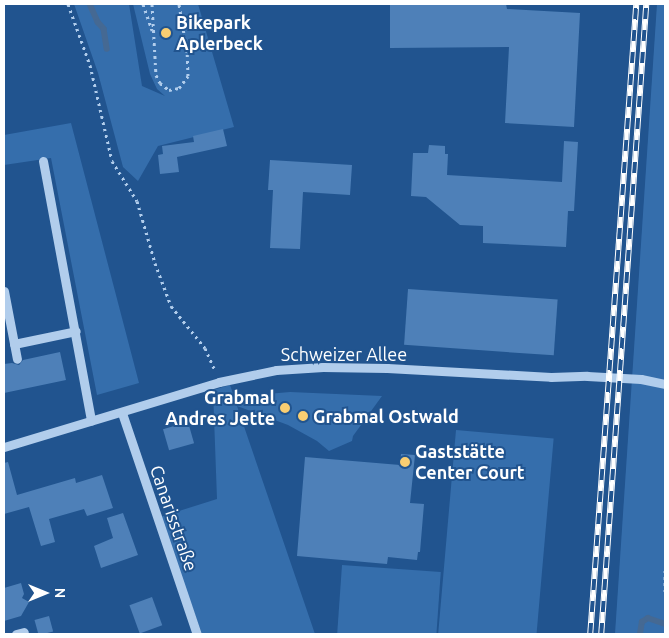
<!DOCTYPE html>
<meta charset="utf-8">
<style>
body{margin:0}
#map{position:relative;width:669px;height:638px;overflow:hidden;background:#21548f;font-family:Ubuntu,sans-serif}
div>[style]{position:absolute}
.green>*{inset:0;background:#356eac;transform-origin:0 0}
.stream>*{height:5.5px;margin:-2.75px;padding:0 2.75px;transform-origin:2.75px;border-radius:2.75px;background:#456993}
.building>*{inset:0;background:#4e80b8;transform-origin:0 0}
.path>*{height:3px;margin-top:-1.5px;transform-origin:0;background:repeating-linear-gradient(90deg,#b1cdec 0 2.5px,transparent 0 6.5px)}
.minor>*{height:9px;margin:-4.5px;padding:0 4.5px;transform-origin:4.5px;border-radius:4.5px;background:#b1cdec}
.rail>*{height:5.5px;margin-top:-2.75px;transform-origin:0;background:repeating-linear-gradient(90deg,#21548f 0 11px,#fff 0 22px);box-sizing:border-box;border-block:1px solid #fff}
.dots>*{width:14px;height:14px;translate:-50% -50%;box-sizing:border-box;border:2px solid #21548f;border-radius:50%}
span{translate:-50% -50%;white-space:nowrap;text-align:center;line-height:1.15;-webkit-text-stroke:4px #21548f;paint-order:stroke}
.poi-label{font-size:18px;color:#fff;font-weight:700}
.left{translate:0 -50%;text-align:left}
.right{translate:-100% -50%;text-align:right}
.street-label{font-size:18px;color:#fff}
.frame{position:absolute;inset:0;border:5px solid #fff;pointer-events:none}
.north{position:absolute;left:20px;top:568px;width:50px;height:50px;-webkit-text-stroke:4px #21548f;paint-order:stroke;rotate:90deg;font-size:14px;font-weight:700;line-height:20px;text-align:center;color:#fff}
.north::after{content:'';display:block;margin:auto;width:18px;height:22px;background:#fff;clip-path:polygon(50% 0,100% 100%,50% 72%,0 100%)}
</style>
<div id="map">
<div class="green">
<i style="clip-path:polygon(74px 4px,129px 4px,142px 86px,165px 96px,157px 89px,150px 74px,133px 4px,198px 4px,234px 127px,158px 146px,138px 181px,123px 167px,98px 73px)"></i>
<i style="clip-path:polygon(657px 4px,665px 4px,665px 634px,615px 634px)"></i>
<i style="clip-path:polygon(71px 123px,139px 383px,97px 395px,51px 158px,4px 165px,4px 135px)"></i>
<i style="clip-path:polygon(230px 385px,237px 405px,256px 395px,290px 392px,382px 396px,353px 436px,352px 441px,329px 451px,317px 441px,288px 425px,237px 406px,315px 634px,202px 634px,160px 517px,217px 499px,213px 390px)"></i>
<i style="left:456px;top:430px;width:98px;height:205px;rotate:5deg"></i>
<i style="left:342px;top:565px;width:99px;height:69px;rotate:4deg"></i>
</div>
<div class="stream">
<i style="left:90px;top:4px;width:20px;rotate:66deg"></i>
<i style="left:98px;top:22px;width:9px;rotate:49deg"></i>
<i style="left:104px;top:29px;width:20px;rotate:81deg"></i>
<i style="left:640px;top:634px;width:12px;rotate:-81deg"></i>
<i style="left:642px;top:622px;width:7px;rotate:-34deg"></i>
<i style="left:648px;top:618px;width:18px;rotate:19deg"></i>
</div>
<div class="building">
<i style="clip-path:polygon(390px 4px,506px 4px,507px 9px,580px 13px,574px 127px,505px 123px,509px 47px,390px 48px)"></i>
<i style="clip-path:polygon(223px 129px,227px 146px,177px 157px,179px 172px,160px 174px,158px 155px,163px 154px,162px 146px,194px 142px,193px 136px)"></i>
<i style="clip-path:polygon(564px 141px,578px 142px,574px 211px,568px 211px,566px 247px,483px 243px,483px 226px,460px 225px,426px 197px,411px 196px,413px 153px,428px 153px,429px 145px,445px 146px,445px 154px,448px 154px,447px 175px,562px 182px)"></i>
<i style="clip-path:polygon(270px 160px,352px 165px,350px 195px,303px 192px,300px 249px,270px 248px,273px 190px,268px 190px)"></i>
<i style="left:408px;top:289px;width:150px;height:56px;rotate:4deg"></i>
<i style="clip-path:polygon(60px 352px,66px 380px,4px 393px,4px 364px,12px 363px,19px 365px,23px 360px)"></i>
<i style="left:188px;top:422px;width:22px;height:26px;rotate:74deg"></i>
<i style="clip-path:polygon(401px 454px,415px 455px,410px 503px,424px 504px,420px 552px,418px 552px,417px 560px,388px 557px,387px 564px,297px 556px,305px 457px,400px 465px)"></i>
<i style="clip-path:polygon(8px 462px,17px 495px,75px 478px,76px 483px,102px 475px,113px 508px,87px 516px,84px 509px,49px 519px,55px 542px,41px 546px,29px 507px,4px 514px,4px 463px)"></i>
<i style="clip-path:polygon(123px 513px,138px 555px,101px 568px,94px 546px,113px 538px,107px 518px)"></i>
<i style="clip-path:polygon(21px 583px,24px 594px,22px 598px,29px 602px,21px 616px,4px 621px,4px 588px)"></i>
<i style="left:152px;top:597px;width:30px;height:24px;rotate:70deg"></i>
<i style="left:49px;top:616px;width:16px;height:15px;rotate:75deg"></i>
</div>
<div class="path">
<i style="left:68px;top:4px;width:65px;rotate:70.2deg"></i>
<i style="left:90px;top:65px;width:98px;rotate:77.1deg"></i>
<i style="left:112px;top:161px;width:47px;rotate:58deg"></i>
<i style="left:137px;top:201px;width:65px;rotate:73.8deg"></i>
<i style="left:155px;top:263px;width:46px;rotate:69.6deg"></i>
<i style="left:171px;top:306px;width:54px;rotate:51deg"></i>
<i style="left:205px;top:348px;width:24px;rotate:66deg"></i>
<i style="left:143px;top:4px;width:28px;rotate:71deg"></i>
<i style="left:152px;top:4px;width:71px;rotate:86.8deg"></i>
<i style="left:156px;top:75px;width:9px;rotate:63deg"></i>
<i style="left:160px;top:83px;width:11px;rotate:38deg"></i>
<i style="left:169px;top:90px;width:10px;rotate:-11deg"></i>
<i style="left:179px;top:88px;width:15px;rotate:-53deg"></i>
<i style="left:188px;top:76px;width:24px;rotate:-92deg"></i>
<i style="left:187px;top:52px;width:49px;rotate:-99.5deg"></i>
<i style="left:665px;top:570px;width:23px;rotate:90deg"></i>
</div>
<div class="minor">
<i style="left:43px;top:161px;width:264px;rotate:79.5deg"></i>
<i style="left:4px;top:291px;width:69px;rotate:79.2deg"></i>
<i style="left:14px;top:344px;width:63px;rotate:-11.8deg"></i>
<i style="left:122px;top:413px;width:233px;rotate:71.3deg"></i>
<i style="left:4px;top:447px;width:225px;rotate:-16.8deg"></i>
<i style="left:219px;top:382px;width:58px;rotate:-11.9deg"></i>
<i style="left:276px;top:370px;width:47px;rotate:-3.7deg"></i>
<i style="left:323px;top:367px;width:64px;rotate:0.9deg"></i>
<i style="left:387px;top:368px;width:164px;rotate:3.1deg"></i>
<i style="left:551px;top:377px;width:36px;rotate:-2deg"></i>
<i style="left:587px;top:376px;width:54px;rotate:3.2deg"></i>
<i style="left:641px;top:379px;width:25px;rotate:12deg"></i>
<i style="left:16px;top:634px;width:8px;rotate:-14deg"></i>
</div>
<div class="rail">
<i style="left:590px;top:634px;width:632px;rotate:-85.82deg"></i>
<i style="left:601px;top:634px;width:632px;rotate:-85.91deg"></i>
</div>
<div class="dots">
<i style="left:166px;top:33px;background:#f9ce72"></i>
<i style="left:285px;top:408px;background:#f9ce72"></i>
<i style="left:303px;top:416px;background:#f9ce72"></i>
<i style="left:405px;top:462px;background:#f9ce72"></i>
</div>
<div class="poi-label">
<span class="left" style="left:176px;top:33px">Bikepark<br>Aplerbeck</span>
<span class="right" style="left:275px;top:408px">Grabmal<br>Andres Jette</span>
<span class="left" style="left:313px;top:416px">Grabmal Ostwald</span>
<span class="left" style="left:415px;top:462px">Gaststätte<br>Center Court</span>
</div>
<div class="street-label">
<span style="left:344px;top:354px">Schweizer Allee</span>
<span style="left:174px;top:518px;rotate:71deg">Canarisstraße</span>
</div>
<div class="frame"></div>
<div class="north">N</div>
</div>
